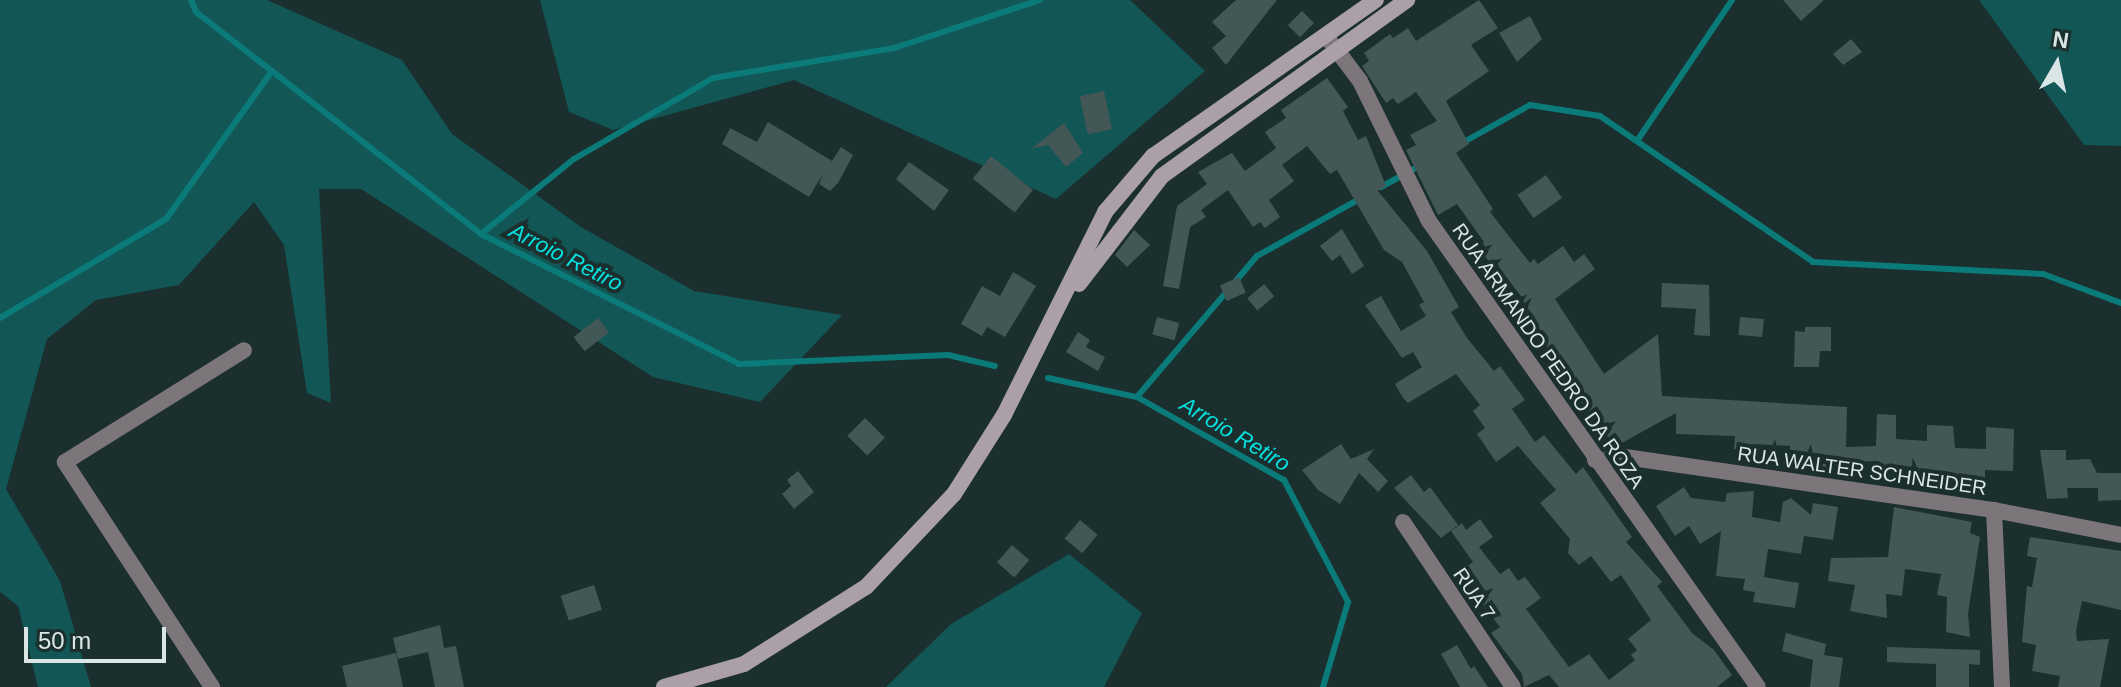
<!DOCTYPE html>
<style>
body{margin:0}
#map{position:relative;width:2121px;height:687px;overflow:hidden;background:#1b2f2e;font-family:Arial,sans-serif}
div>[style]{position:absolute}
.green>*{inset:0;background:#125655}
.stream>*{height:6px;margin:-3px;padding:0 3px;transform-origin:3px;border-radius:3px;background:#0b7b7a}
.building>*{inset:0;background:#425756;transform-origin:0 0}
.minor>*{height:16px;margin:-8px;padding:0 8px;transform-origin:8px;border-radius:8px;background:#7c767b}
.secondary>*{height:16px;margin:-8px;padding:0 8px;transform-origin:8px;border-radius:8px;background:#aba0a9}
span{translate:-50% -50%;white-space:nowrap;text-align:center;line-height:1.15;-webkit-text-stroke:8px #1b2f2e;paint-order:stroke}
.street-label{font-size:20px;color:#dae6e5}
.water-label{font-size:22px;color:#04e1df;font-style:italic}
.north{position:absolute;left:2017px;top:24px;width:80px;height:80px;-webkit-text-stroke:6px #1b2f2e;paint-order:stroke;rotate:9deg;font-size:22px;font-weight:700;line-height:32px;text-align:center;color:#dae6e5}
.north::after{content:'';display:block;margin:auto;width:28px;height:36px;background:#dae6e5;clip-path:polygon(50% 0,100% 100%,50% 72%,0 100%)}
.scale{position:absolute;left:24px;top:627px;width:142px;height:36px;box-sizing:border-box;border:4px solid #dae6e5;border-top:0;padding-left:10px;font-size:24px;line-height:28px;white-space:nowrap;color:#dae6e5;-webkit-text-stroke:6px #1b2f2e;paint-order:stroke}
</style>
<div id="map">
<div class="green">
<i style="clip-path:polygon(0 0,267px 0,402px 60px,452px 134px,581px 227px,694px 291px,842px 315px,760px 402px,653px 377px,361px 189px,319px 189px,331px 403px,307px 393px,284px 245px,254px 202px,179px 285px,96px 300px,47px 339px,6px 489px,60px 581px,91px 687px,38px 687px,18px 606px,0 592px)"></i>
<i style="clip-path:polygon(540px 0,1130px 0,1205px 71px,1056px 199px,794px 80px,613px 130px,569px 112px)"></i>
<i style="clip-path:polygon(1979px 0,2121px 0,2121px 146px,2084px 145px)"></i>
<i style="clip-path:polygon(1069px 554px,1142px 613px,1104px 687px,886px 687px,951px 624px)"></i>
</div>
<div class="stream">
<i style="left:191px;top:0;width:13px;rotate:67deg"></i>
<i style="left:196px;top:12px;width:361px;rotate:37.9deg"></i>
<i style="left:481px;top:234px;width:289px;rotate:26.7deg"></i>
<i style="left:739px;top:364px;width:209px;rotate:-2.5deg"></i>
<i style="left:948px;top:355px;width:48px;rotate:13.2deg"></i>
<i style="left:1637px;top:141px;width:170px;rotate:-56deg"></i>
<i style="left:1462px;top:143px;width:78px;rotate:-29.2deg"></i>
<i style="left:1530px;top:105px;width:71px;rotate:8.9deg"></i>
<i style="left:1600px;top:116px;width:258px;rotate:34.4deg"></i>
<i style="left:1813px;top:262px;width:230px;rotate:3deg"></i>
<i style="left:2043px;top:274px;width:83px;rotate:20.4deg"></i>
<i style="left:1381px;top:187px;width:46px;rotate:-28.8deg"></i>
<i style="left:481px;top:234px;width:119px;rotate:-38.9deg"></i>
<i style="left:574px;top:159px;width:161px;rotate:-30.2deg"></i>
<i style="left:713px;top:78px;width:183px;rotate:-9.4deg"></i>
<i style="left:894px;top:48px;width:154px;rotate:-18.2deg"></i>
<i style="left:1235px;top:282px;width:34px;rotate:-50deg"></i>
<i style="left:1257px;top:256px;width:119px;rotate:-29.1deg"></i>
<i style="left:0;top:318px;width:193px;rotate:-30.8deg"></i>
<i style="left:166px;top:219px;width:182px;rotate:-54.4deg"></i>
<i style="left:1048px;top:378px;width:91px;rotate:12.1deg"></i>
<i style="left:1137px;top:397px;width:169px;rotate:29.5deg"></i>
<i style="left:1284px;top:480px;width:138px;rotate:62.3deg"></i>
<i style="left:1348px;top:602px;width:89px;rotate:106.4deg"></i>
<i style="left:1137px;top:397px;width:140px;rotate:-49.6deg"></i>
</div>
<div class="building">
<i style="clip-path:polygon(1236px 0,1277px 0,1226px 65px,1212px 48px,1226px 36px,1212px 22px)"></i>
<i style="clip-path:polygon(1479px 0,1498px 28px,1471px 45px,1489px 71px,1446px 101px,1469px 144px,1456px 153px,1493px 209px,1490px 212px,1530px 263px,1534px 259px,1538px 264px,1563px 246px,1574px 262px,1584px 254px,1595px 269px,1555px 299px,1604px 374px,1658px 334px,1662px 396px,1847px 407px,1846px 447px,1876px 446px,1877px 414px,1896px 415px,1896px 439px,1927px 441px,1927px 425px,1953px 426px,1955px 448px,1986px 449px,1986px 427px,2014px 429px,2013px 471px,1985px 470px,1985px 493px,1928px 486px,1928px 472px,1878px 466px,1879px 461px,1846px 462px,1845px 473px,1817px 470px,1789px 464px,1790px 446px,1753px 444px,1752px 451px,1734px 449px,1735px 436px,1676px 434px,1676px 413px,1620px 444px,1615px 437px,1610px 440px,1547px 358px,1552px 354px,1516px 306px,1524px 300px,1500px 269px,1496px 272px,1478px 246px,1484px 242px,1457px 204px,1438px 215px,1406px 150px,1416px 145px,1410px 135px,1437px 121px,1416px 92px,1398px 104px,1393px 98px,1386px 103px,1362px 66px,1369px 61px,1364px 53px,1390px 34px,1393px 38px,1408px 28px,1416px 41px)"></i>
<i style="clip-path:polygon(1783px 0,1824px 0,1801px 21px)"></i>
<i style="left:1302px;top:11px;width:17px;height:20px;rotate:45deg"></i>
<i style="clip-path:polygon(1530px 16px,1542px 39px,1517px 62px,1499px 33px)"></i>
<i style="clip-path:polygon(1851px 39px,1862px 52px,1843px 65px,1833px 54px)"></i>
<i style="clip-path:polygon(1327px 78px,1348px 107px,1343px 111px,1358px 140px,1366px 136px,1386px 186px,1378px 191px,1427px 251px,1459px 307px,1451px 312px,1467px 338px,1494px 371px,1500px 366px,1525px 400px,1512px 409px,1535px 442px,1544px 435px,1576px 474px,1583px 467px,1632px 537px,1626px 542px,1662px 582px,1657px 586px,1692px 633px,1714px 650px,1732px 675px,1717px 687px,1559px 687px,1549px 675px,1524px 687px,1522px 674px,1491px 633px,1500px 627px,1473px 592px,1466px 596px,1453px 577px,1473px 562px,1451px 531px,1462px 523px,1466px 530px,1480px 519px,1493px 537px,1479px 547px,1500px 574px,1509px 568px,1518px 581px,1525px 577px,1541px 598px,1526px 609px,1569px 667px,1589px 654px,1609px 680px,1635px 660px,1631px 655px,1637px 650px,1628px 639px,1651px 620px,1621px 575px,1611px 582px,1591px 556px,1579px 565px,1568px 553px,1570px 539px,1540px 503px,1556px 490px,1518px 446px,1496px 462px,1477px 434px,1485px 428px,1473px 411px,1480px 405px,1456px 374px,1408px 403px,1403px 398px,1395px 384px,1422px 367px,1413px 352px,1402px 358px,1365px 305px,1381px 296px,1401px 331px,1426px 316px,1419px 305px,1424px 302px,1402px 262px,1384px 250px,1337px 170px,1330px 174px,1307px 146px,1282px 165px,1294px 181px,1269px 200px,1280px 217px,1265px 228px,1260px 222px,1253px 227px,1228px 190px,1201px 210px,1206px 217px,1190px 227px,1179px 289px,1163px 286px,1177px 206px,1207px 184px,1198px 172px,1232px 153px,1245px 171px,1276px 148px,1265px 132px,1286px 118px,1281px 110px)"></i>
<i style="left:1104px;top:91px;width:39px;height:25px;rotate:78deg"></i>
<i style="clip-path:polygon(768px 122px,832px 161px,841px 147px,853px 155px,838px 183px,830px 191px,819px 184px,823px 174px,809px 197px,722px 144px,730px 128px,757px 142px)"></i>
<i style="clip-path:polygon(1064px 123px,1083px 153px,1066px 167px,1048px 145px,1031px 149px)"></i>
<i style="left:991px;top:156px;width:54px;height:29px;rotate:39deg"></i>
<i style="clip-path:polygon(909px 162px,949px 190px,934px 211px,896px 179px)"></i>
<i style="left:1546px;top:175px;width:28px;height:35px;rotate:55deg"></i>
<i style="clip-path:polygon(1342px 229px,1364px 266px,1352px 274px,1340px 255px,1332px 261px,1320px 246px)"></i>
<i style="clip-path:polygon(1134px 230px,1150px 245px,1127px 267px,1115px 255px)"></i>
<i style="clip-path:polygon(1013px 272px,1036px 286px,1005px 337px,987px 327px,982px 336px,961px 324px,982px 286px,1000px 296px)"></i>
<i style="left:1239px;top:277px;width:17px;height:21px;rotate:66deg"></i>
<i style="clip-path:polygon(1662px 283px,1709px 285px,1710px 336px,1694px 335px,1696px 309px,1661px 307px)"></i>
<i style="left:1264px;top:284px;width:16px;height:22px;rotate:50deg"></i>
<i style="left:1157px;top:317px;width:23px;height:18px;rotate:15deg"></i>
<i style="left:1740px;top:317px;width:24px;height:18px;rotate:5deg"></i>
<i style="left:598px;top:318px;width:18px;height:31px;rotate:52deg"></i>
<i style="clip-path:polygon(1805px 327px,1831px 327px,1831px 351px,1820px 351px,1819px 367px,1794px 367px,1795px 331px,1805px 332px)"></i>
<i style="clip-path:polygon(1078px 332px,1090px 340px,1086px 347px,1105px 357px,1098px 371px,1066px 352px)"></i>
<i style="left:865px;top:418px;width:28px;height:25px;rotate:45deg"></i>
<i style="clip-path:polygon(1341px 444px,1351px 459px,1374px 449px,1367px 459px,1388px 481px,1378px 492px,1359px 473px,1340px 504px,1318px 490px,1302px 470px)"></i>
<i style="clip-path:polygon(2040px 450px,2066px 450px,2066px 460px,2090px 459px,2097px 473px,2121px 473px,2121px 500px,2098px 501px,2098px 488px,2067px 488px,2068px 498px,2047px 499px)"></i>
<i style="clip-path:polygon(798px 471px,814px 492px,794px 509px,782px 494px,791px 486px,787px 480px)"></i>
<i style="clip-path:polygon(1411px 475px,1424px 492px,1430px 487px,1458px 525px,1441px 538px,1394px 488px)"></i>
<i style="clip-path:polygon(1684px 487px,1691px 498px,1725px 502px,1727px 493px,1754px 491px,1752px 517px,1780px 522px,1783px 502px,1791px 498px,1811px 515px,1813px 503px,1838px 507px,1833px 540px,1804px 536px,1801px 554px,1768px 549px,1764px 577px,1799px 583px,1795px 608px,1753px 602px,1755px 592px,1743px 590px,1745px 579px,1716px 576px,1721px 531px,1700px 544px,1689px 526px,1675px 536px,1656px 506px)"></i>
<i style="clip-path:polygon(1894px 507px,1972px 522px,1970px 533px,1980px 537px,1968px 614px,1970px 637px,1946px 632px,1947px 597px,1937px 595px,1941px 574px,1905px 569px,1902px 596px,1886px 594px,1887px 618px,1850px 611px,1855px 585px,1828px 581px,1831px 558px,1888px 557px)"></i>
<i style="left:1080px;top:520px;width:23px;height:24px;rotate:40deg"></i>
<i style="clip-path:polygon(2030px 537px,2121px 551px,2121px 610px,2082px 601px,2076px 631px,2077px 641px,2109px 639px,2100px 687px,2058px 687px,2060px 676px,2032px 671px,2036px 645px,2022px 642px,2027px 586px,2032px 587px,2037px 558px,2027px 556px)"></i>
<i style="left:1012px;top:545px;width:23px;height:23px;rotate:41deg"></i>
<i style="left:594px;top:585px;width:26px;height:35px;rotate:72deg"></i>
<i style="clip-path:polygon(440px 625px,444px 648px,456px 646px,464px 687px,435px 687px,428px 652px,398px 659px,393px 638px)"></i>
<i style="clip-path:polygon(1786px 633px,1826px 644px,1824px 655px,1843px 658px,1839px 687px,1810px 687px,1813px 660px,1782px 651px)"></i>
<i style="clip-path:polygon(1457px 645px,1471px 669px,1474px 666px,1488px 687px,1460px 687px,1441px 654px)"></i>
<i style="clip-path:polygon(1887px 647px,1980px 650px,1980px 665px,1969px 664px,1969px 687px,1936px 687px,1936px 664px,1887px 662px)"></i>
<i style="clip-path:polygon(396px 653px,403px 687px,347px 687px,342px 666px)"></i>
</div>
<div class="minor">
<i style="left:1326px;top:36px;width:56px;rotate:52.9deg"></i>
<i style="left:1360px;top:81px;width:156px;rotate:63.8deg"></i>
<i style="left:1429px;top:221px;width:570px;rotate:54.78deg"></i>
<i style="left:1595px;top:460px;width:30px;rotate:-6deg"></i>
<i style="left:1625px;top:457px;width:373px;rotate:8.2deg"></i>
<i style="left:1994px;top:510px;width:129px;rotate:11.1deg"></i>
<i style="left:1994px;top:510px;width:177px;rotate:87.4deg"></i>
<i style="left:1403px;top:522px;width:198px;rotate:56.3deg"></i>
<i style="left:212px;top:687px;width:269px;rotate:-123.2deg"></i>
<i style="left:65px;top:462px;width:211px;rotate:-32deg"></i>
</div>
<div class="secondary">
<i style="left:1079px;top:284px;width:136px;rotate:-52.5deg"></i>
<i style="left:1162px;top:176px;width:302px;rotate:-35.7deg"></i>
<i style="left:664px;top:687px;width:83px;rotate:-16deg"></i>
<i style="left:744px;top:664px;width:144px;rotate:-32.3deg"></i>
<i style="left:866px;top:587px;width:128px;rotate:-46.6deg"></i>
<i style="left:954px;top:494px;width:93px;rotate:-57.7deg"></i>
<i style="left:1004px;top:415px;width:227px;rotate:-63.5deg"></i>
<i style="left:1105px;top:212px;width:74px;rotate:-49.4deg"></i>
<i style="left:1153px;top:156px;width:272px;rotate:-35deg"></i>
</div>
<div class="street-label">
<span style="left:1548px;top:356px;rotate:55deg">RUA ARMANDO PEDRO DA ROZA</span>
<span style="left:1862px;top:471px;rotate:8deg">RUA WALTER SCHNEIDER</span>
<span style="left:1474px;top:594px;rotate:56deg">RUA 7</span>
</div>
<div class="water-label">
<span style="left:566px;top:257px;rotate:27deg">Arroio Retiro</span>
<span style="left:1235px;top:434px;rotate:31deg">Arroio Retiro</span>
</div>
<div class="north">N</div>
<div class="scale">50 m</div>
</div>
